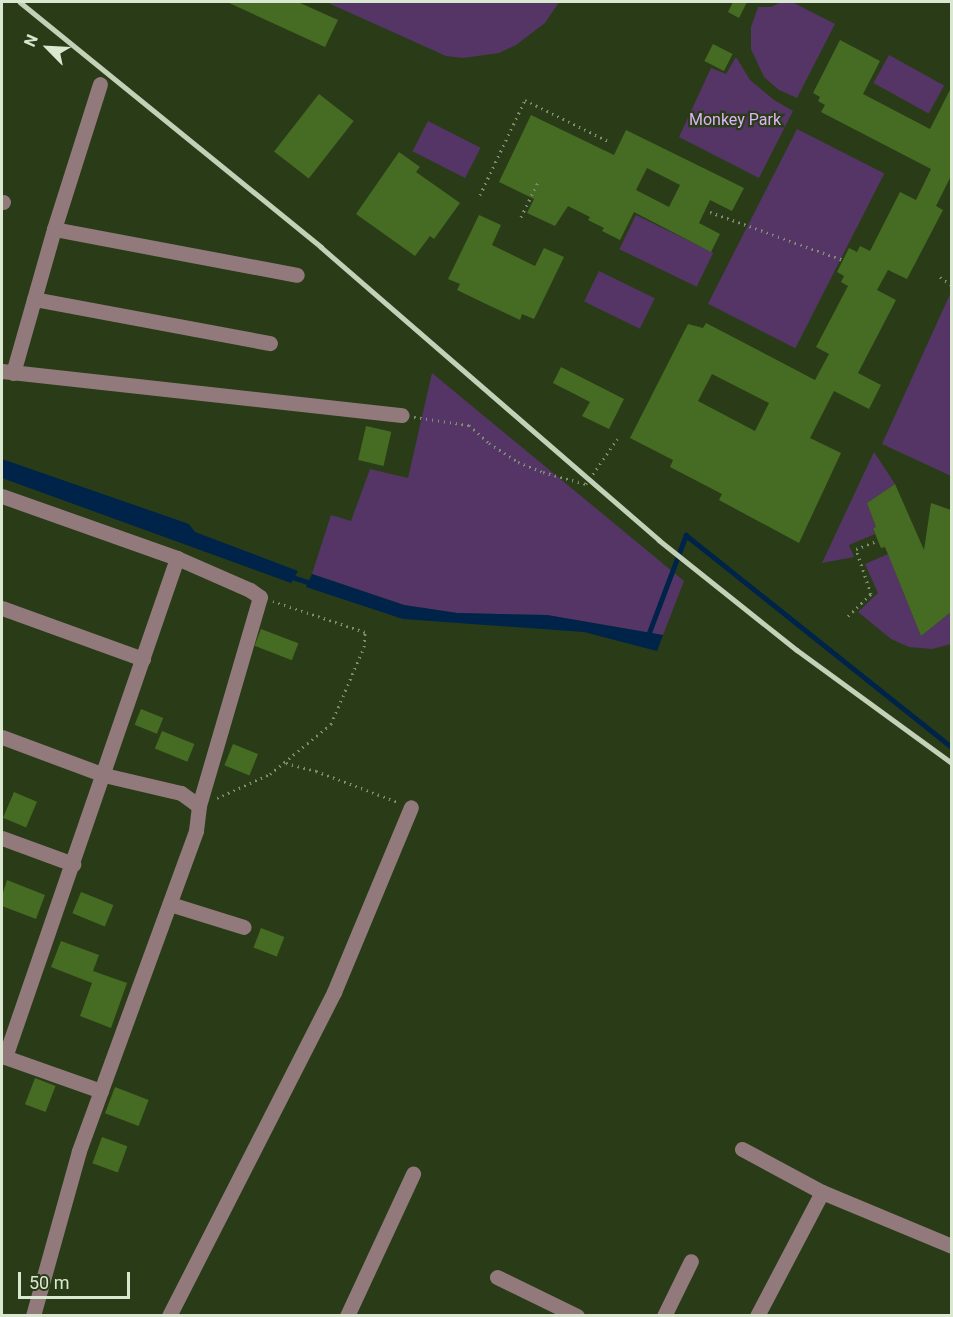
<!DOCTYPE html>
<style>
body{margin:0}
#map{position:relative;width:953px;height:1317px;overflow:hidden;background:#293c17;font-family:Roboto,sans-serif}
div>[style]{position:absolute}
.green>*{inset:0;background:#543566;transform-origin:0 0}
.water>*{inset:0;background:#002349}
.stream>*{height:4.5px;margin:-2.25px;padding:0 2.25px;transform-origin:2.25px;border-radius:2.25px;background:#002349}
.building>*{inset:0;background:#466c23;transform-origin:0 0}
.path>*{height:3px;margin-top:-1.5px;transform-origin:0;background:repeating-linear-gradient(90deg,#7e8e70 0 1.5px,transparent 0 6px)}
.minor>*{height:15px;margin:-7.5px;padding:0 7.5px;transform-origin:7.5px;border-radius:7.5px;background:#927a7c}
.rail>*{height:4.5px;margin:-2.25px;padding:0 2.25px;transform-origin:2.25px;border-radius:2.25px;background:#c4d1b9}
span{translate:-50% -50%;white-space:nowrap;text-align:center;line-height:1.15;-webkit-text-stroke:4.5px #293c17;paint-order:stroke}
.park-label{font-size:16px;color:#deb4f7}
.frame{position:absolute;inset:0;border:3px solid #dae7d1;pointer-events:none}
.north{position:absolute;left:18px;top:18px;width:60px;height:60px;-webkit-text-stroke:4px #293c17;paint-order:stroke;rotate:294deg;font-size:16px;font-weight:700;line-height:24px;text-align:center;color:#dae7d1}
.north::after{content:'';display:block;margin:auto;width:21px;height:27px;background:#dae7d1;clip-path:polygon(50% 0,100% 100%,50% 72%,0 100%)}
.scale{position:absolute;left:18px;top:1272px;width:112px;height:27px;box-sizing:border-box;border:3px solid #dae7d1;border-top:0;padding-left:8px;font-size:18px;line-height:21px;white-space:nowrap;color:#dae7d1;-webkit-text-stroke:4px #293c17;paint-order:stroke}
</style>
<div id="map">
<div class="green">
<i style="clip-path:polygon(326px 2px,559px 2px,545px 23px,516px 45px,499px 53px,463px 58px,446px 56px)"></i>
<i style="clip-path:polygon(781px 2px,792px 2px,835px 24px,797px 98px,779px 90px,764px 77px,751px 49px,751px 27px,758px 7px,771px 7px)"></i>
<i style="left:889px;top:55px;width:63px;height:32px;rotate:29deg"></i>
<i style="clip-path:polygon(736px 57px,750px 80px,774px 100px,793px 111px,759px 178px,679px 137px,711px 68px,726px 74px)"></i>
<i style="left:428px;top:121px;width:59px;height:34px;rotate:27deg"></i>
<i style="left:797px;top:129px;width:98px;height:196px;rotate:27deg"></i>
<i style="left:636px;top:215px;width:86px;height:38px;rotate:26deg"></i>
<i style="left:599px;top:271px;width:62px;height:34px;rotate:26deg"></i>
<i style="clip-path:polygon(951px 292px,951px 476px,882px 444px)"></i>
<i style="clip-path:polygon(432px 373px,684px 581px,663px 635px,547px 615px,457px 613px,404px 605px,312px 574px,331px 515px,351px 521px,370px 469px,408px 478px)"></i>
<i style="clip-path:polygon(874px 452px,895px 484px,867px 503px,876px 527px,873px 528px,875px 534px,849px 545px,854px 557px,822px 563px)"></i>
<i style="clip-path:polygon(888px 554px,921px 636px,951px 612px,951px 644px,932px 649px,909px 647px,891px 639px,858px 612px,878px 593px,865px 564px)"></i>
</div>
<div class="water">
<i style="clip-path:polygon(2px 459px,189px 524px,195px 532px,298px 571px,291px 583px,2px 478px)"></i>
<i style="clip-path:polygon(312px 574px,404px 605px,457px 613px,547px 615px,663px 635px,657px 651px,584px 632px,403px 619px,306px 587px)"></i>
</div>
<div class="stream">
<i style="left:289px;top:576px;width:25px;rotate:18deg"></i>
<i style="left:647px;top:638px;width:110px;rotate:-69.3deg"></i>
<i style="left:686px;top:535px;width:340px;rotate:38.6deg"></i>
</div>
<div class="building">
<i style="clip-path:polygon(227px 2px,298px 2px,338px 20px,325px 47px)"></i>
<i style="clip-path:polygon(733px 2px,747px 2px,739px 18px,728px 12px)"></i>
<i style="clip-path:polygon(evenodd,840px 40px,880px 61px,863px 94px,930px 129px,951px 88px,951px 176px,936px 206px,943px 210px,907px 279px,888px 270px,877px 290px,896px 300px,858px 373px,881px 385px,869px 409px,834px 391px,810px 438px,841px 453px,799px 543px,719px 500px,722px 494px,670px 467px,673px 460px,630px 438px,688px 324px,703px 328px,706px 323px,815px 380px,829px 354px,816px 347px,848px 286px,841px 282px,844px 276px,837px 272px,849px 248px,857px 252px,860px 246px,870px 251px,900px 192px,916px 200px,931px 169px,821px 112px,825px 105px,818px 101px,820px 97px,813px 93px,840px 40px,712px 374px,769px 403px,755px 431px,698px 401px,712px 374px)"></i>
<i style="left:713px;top:44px;width:22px;height:19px;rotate:27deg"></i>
<i style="left:319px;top:94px;width:44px;height:73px;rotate:38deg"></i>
<i style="clip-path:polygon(evenodd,531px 115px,614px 155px,626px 130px,744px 188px,732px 211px,710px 200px,699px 223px,720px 234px,711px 252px,634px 212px,620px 240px,602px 231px,604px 228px,588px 220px,590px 217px,568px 206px,555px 226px,527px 213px,534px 199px,499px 182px,531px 115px,647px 168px,680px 185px,669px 207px,636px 190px,647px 168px)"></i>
<i style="clip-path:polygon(399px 152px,420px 167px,416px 172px,460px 203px,434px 239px,430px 236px,415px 256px,356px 214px)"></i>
<i style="clip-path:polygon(479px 215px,501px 225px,492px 245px,535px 266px,544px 248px,564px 257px,534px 319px,522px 314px,520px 320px,486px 304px,457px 290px,460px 284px,448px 279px)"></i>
<i style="clip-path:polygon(561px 367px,624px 399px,609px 429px,582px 416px,590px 402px,553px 383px)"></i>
<i style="left:366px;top:426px;width:26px;height:35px;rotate:13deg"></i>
<i style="clip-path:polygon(895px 484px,924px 550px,931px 503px,951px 510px,951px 612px,921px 636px,885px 547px,881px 548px,878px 541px,873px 528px,876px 527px,867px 503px)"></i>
<i style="left:261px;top:629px;width:40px;height:18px;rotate:21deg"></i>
<i style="left:141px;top:709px;width:24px;height:17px;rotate:22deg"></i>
<i style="left:162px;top:731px;width:35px;height:19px;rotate:22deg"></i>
<i style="left:233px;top:744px;width:27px;height:23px;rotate:22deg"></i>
<i style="left:14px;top:792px;width:25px;height:28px;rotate:23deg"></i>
<i style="clip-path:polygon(7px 880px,45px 895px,36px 919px,2px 906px,2px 896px)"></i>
<i style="left:81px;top:892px;width:35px;height:23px;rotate:22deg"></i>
<i style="left:261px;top:928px;width:25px;height:21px;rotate:21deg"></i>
<i style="clip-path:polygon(61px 941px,99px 955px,93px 971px,127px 983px,111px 1028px,80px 1016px,92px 983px,51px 967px)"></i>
<i style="left:35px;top:1078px;width:22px;height:28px;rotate:21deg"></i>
<i style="left:115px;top:1087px;width:36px;height:28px;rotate:21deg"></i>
<i style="left:102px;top:1137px;width:27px;height:28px;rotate:20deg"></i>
</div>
<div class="path">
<i style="left:480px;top:195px;width:105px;rotate:-64.7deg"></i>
<i style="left:525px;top:100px;width:95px;rotate:26.3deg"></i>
<i style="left:710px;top:212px;width:141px;rotate:19.8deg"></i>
<i style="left:521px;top:217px;width:39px;rotate:-64deg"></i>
<i style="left:940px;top:277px;width:14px;rotate:34deg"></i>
<i style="left:414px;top:417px;width:56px;rotate:8.3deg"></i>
<i style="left:469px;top:425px;width:27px;rotate:42deg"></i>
<i style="left:489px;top:443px;width:35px;rotate:33deg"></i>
<i style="left:518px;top:462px;width:27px;rotate:22deg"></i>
<i style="left:543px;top:472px;width:45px;rotate:15.6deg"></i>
<i style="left:586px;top:484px;width:55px;rotate:-55.4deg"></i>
<i style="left:848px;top:616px;width:32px;rotate:-44deg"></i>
<i style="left:871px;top:594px;width:47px;rotate:-108.4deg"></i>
<i style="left:856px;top:549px;width:22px;rotate:-21deg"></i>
<i style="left:286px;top:763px;width:31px;rotate:15deg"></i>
<i style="left:316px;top:771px;width:88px;rotate:20.7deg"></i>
<i style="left:217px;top:798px;width:58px;rotate:-24.4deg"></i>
<i style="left:270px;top:774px;width:79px;rotate:-39.3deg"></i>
<i style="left:331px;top:724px;width:84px;rotate:-66.8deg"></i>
<i style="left:364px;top:647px;width:15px;rotate:-86deg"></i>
<i style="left:365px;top:632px;width:97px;rotate:-161.4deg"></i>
</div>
<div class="minor">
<i style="left:2px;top:202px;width:1px"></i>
<i style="left:54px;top:229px;width:247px;rotate:10.7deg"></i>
<i style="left:34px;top:299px;width:240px;rotate:10.6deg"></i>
<i style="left:2px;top:371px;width:402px;rotate:6.3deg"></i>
<i style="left:13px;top:373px;width:150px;rotate:-74.1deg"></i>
<i style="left:54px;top:229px;width:152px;rotate:-72.4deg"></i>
<i style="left:2px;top:496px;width:186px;rotate:19.5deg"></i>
<i style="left:177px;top:558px;width:80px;rotate:23.7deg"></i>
<i style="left:250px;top:590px;width:12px;rotate:35deg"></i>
<i style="left:260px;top:597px;width:218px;rotate:106.3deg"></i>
<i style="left:199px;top:806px;width:25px;rotate:97deg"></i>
<i style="left:196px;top:831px;width:341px;rotate:110.1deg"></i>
<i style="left:79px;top:1151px;width:171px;rotate:105.6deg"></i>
<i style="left:2px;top:608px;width:150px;rotate:19.9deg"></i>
<i style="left:2px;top:737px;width:109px;rotate:20.4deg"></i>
<i style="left:104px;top:775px;width:79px;rotate:13.2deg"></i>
<i style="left:181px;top:793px;width:22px;rotate:36deg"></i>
<i style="left:2px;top:838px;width:76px;rotate:20.1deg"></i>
<i style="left:170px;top:904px;width:77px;rotate:17.3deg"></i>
<i style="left:101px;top:1091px;width:102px;rotate:-160.5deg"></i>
<i style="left:5px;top:1057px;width:528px;rotate:-70.98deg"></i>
<i style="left:742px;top:1149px;width:91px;rotate:28.3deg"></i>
<i style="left:822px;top:1192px;width:141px;rotate:22.6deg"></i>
<i style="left:497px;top:1277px;width:89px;rotate:26deg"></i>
<i style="left:169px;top:1316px;width:364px;rotate:-63deg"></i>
<i style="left:334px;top:992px;width:200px;rotate:-67.4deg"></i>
<i style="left:347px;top:1316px;width:157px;rotate:-65.1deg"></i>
<i style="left:664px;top:1316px;width:61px;rotate:-63.9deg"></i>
<i style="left:757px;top:1316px;width:140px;rotate:-62.3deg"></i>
</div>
<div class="rail">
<i style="left:20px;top:2px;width:388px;rotate:39.1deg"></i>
<i style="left:321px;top:247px;width:447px;rotate:40.9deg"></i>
<i style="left:659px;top:540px;width:176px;rotate:38.6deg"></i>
<i style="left:797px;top:650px;width:192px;rotate:36.1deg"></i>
</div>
<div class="park-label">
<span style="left:735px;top:120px">Monkey Park</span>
</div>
<div class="frame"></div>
<div class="north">N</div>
<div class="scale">50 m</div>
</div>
